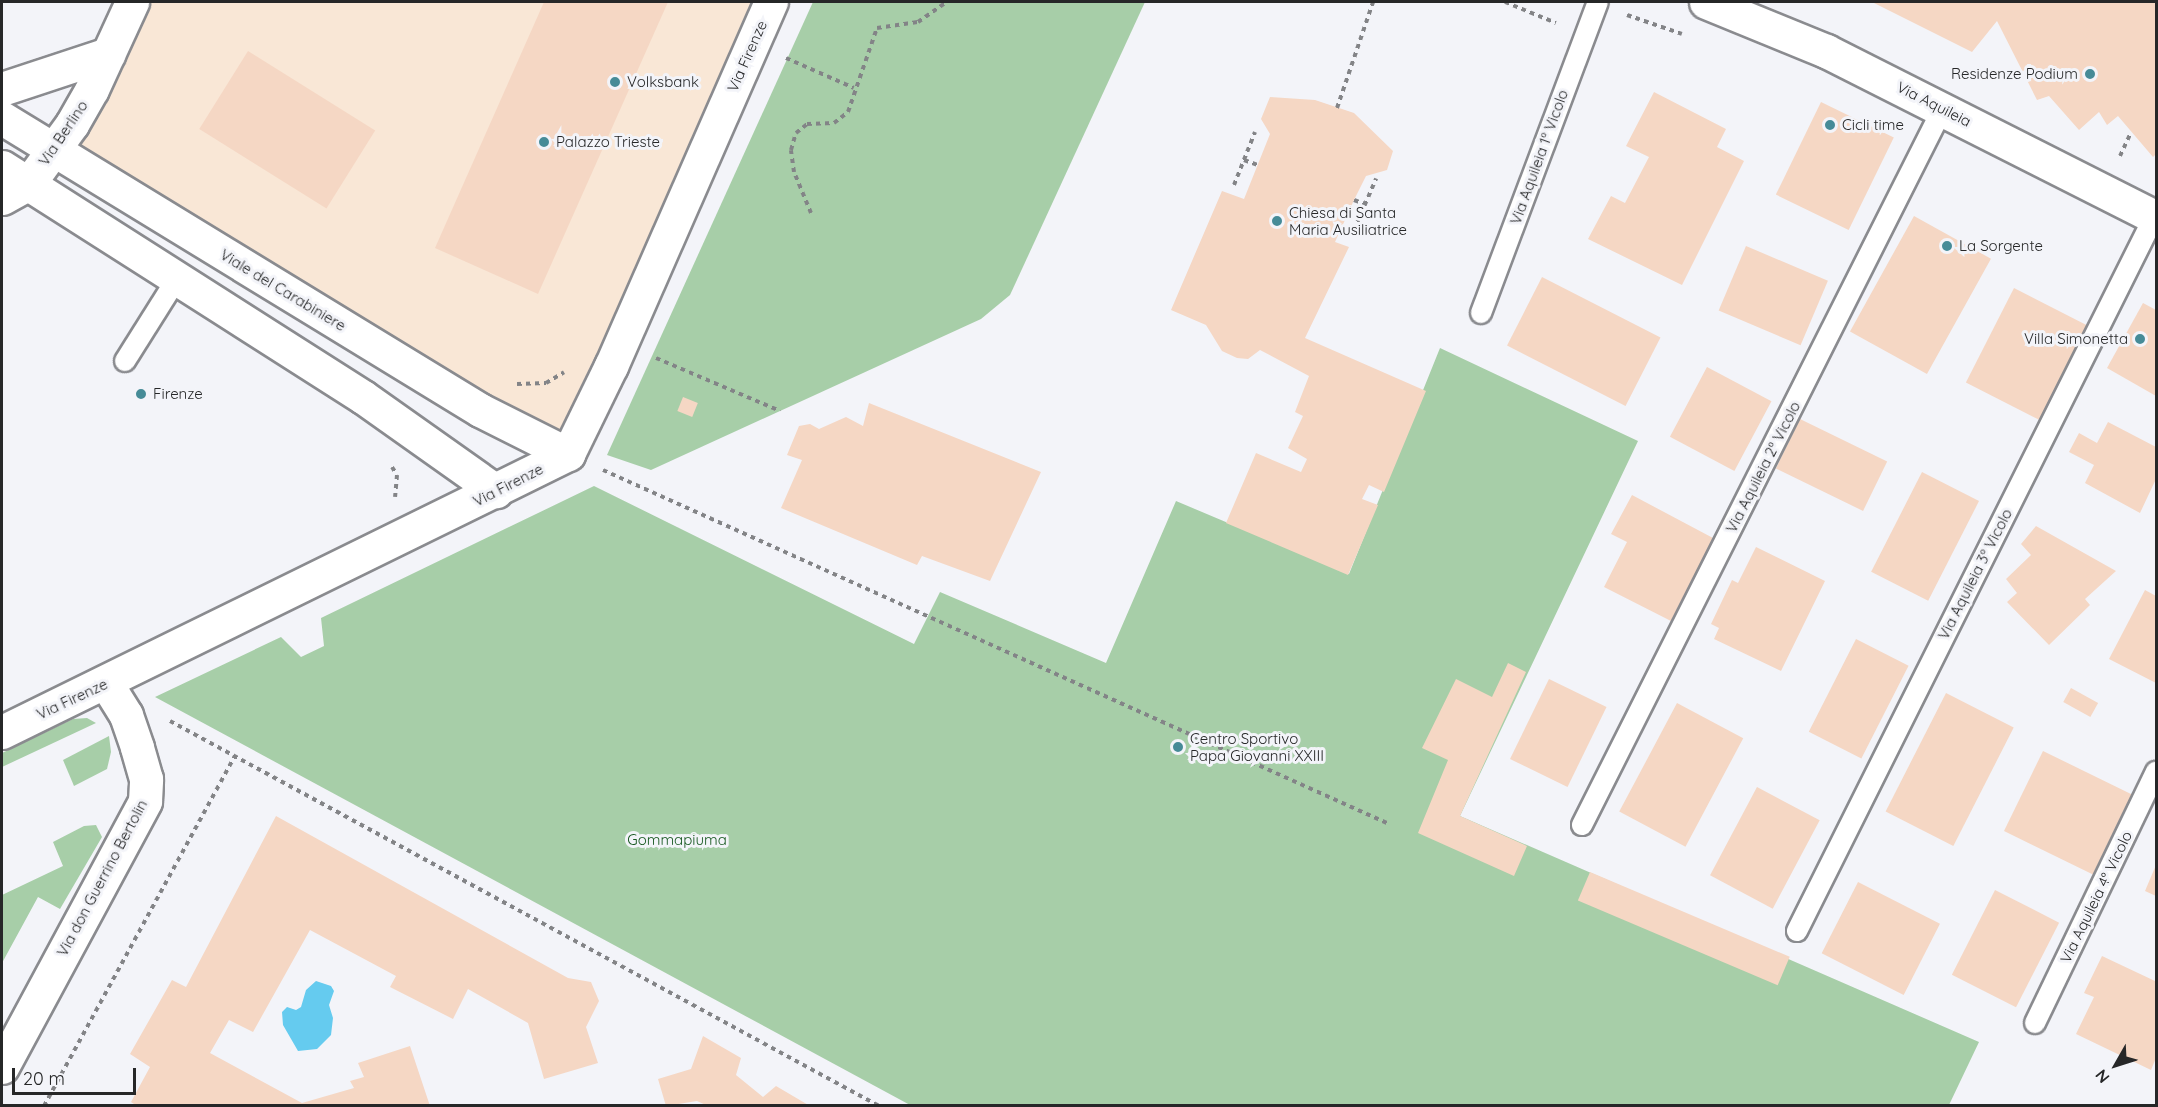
<!DOCTYPE html>
<meta charset="utf-8">
<style>
body{margin:0}
#map{position:relative;width:2158px;height:1107px;overflow:hidden;background:#f3f4f9;font-family:Quicksand,sans-serif}
div>[style]{position:absolute}
.commercial>*{inset:0;background:#f9e7d6}
.green>*{inset:0;background:#a7cea8}
.water>*{inset:0;background:#65cbef}
.building>*{inset:0;background:#f5d7c4;transform-origin:0 0}
.path>*{height:4px;margin-top:-2px;transform-origin:0;background:repeating-linear-gradient(90deg,#838487 0 4.5px,transparent 0 9px)}
.roads{filter:drop-shadow(2px 0 #8a8b8f) drop-shadow(-2px 0 #8a8b8f) drop-shadow(0 2px #8a8b8f) drop-shadow(0 -2px #8a8b8f)}
.lane>*{height:20px;margin:-10px;padding:0 10px;transform-origin:10px;border-radius:10px;background:#fff}
.street>*{height:33px;margin:-16.5px;padding:0 16.5px;transform-origin:16.5px;border-radius:16.5px;background:#fff}
.secondary>*{height:33px;margin:-16.5px;padding:0 16.5px;transform-origin:16.5px;border-radius:16.5px;background:#fff}
.dots>*{width:16px;height:16px;translate:-50% -50%;box-sizing:border-box;border:3px solid #f3f4f9;border-radius:50%}
span{translate:-50% -50%;white-space:nowrap;text-align:center;line-height:1.15;-webkit-text-stroke:6px #f3f4f9;paint-order:stroke}
.street-label{font-size:15px;color:#262728}
.poi-label{font-size:15px;color:#262728}
.right{translate:-100% -50%;text-align:right}
.left{translate:0 -50%;text-align:left}
.park-label{font-size:15px;color:#175820}
.frame{position:absolute;inset:0;border:3px solid #262728;pointer-events:none}
.north{position:absolute;left:2086px;top:1035px;width:60px;height:60px;-webkit-text-stroke:4px #f3f4f9;paint-order:stroke;rotate:231deg;font-size:16px;font-weight:700;line-height:24px;text-align:center;color:#262728}
.north::after{content:'';display:block;margin:auto;width:21px;height:27px;background:#262728;clip-path:polygon(50% 0,100% 100%,50% 72%,0 100%)}
.scale{position:absolute;left:12px;top:1068px;width:124px;height:27px;box-sizing:border-box;border:3px solid #262728;border-top:0;padding-left:8px;font-size:18px;line-height:21px;white-space:nowrap;color:#262728;-webkit-text-stroke:4px #f3f4f9;paint-order:stroke}
</style>
<div id="map">
<div class="commercial">
<i style="clip-path:polygon(127px 2px,771px 2px,568px 454px,84px 169px,72px 124px)"></i>
</div>
<div class="green">
<i style="clip-path:polygon(813px 2px,1145px 2px,1010px 295px,981px 319px,651px 470px,607px 455px)"></i>
<i style="clip-path:polygon(1440px 348px,1638px 441px,1460px 816px,1979px 1042px,1949px 1105px,910px 1105px,155px 697px,281px 637px,301px 657px,324px 646px,321px 618px,594px 486px,914px 644px,940px 592px,1106px 663px,1176px 501px,1349px 574px)"></i>
<i style="clip-path:polygon(87px 718px,96px 723px,2px 767px,2px 753px,73px 719px)"></i>
<i style="clip-path:polygon(109px 736px,111px 752px,107px 769px,74px 786px,63px 760px)"></i>
<i style="clip-path:polygon(96px 825px,102px 837px,60px 909px,38px 897px,2px 963px,2px 895px,63px 866px,53px 842px,84px 826px)"></i>
</div>
<div class="water">
<i style="clip-path:polygon(316px 981px,331px 986px,334px 991px,329px 1005px,333px 1018px,331px 1035px,317px 1049px,298px 1051px,283px 1025px,282px 1012px,287px 1007px,296px 1010px,301px 1007px,306px 990px)"></i>
</div>
<div class="building">
<i style="clip-path:polygon(544px 2px,668px 2px,538px 294px,435px 248px)"></i>
<i style="clip-path:polygon(1872px 2px,2156px 2px,2156px 154px,2153px 157px,2118px 116px,2107px 125px,2099px 112px,2079px 130px,2049px 96px,2037px 100px,1997px 21px,1972px 52px)"></i>
<i style="left:248px;top:51px;width:150px;height:92px;rotate:32deg"></i>
<i style="clip-path:polygon(1654px 92px,1726px 129px,1717px 147px,1744px 161px,1682px 285px,1588px 239px,1611px 196px,1625px 203px,1649px 157px,1626px 146px)"></i>
<i style="clip-path:polygon(1270px 97px,1315px 100px,1354px 113px,1393px 151px,1387px 170px,1366px 176px,1354px 200px,1335px 242px,1349px 247px,1305px 338px,1426px 391px,1384px 492px,1369px 485px,1362px 499px,1378px 505px,1348px 575px,1226px 523px,1256px 453px,1301px 472px,1307px 459px,1288px 448px,1303px 416px,1295px 412px,1309px 376px,1260px 350px,1248px 359px,1237px 358px,1222px 351px,1206px 325px,1171px 310px,1222px 191px,1244px 199px,1270px 134px,1261px 119px)"></i>
<i style="left:1821px;top:102px;width:81px;height:103px;rotate:26deg"></i>
<i style="left:1914px;top:216px;width:88px;height:132px;rotate:29deg"></i>
<i style="left:1746px;top:246px;width:89px;height:70px;rotate:23deg"></i>
<i style="left:1542px;top:277px;width:133px;height:77px;rotate:27deg"></i>
<i style="left:2014px;top:288px;width:84px;height:106px;rotate:27deg"></i>
<i style="clip-path:polygon(2143px 303px,2156px 310px,2156px 396px,2107px 368px)"></i>
<i style="left:1707px;top:367px;width:73px;height:79px;rotate:28deg"></i>
<i style="left:683px;top:397px;width:16px;height:15px;rotate:22deg"></i>
<i style="clip-path:polygon(869px 403px,1041px 472px,990px 581px,922px 556px,917px 565px,781px 508px,802px 460px,787px 455px,799px 426px,810px 424px,819px 429px,846px 417px,863px 426px)"></i>
<i style="left:1800px;top:419px;width:97px;height:55px;rotate:26deg"></i>
<i style="clip-path:polygon(2108px 422px,2156px 447px,2156px 479px,2140px 513px,2085px 483px,2094px 465px,2069px 452px,2079px 433px,2097px 443px)"></i>
<i style="left:1922px;top:472px;width:64px;height:112px;rotate:27deg"></i>
<i style="clip-path:polygon(1632px 495px,1713px 538px,1671px 621px,1604px 587px,1627px 542px,1611px 534px)"></i>
<i style="clip-path:polygon(2036px 526px,2116px 571px,2085px 599px,2090px 605px,2049px 645px,2007px 602px,2017px 593px,2006px 579px,2031px 555px,2021px 544px)"></i>
<i style="clip-path:polygon(1756px 547px,1825px 581px,1781px 671px,1714px 639px,1719px 628px,1711px 624px,1732px 580px,1738px 583px)"></i>
<i style="clip-path:polygon(2145px 590px,2156px 596px,2156px 683px,2109px 659px)"></i>
<i style="left:1856px;top:639px;width:59px;height:104px;rotate:27deg"></i>
<i style="clip-path:polygon(1508px 663px,1526px 672px,1460px 816px,1527px 846px,1514px 876px,1418px 833px,1448px 760px,1422px 748px,1456px 679px,1492px 697px)"></i>
<i style="left:1549px;top:679px;width:64px;height:89px;rotate:26deg"></i>
<i style="left:2071px;top:688px;width:31px;height:16px;rotate:29deg"></i>
<i style="left:1946px;top:693px;width:76px;height:133px;rotate:27deg"></i>
<i style="left:1677px;top:703px;width:75px;height:123px;rotate:28deg"></i>
<i style="left:2043px;top:751px;width:99px;height:89px;rotate:26deg"></i>
<i style="left:1757px;top:787px;width:71px;height:100px;rotate:28deg"></i>
<i style="clip-path:polygon(276px 816px,568px 978px,591px 982px,599px 1001px,586px 1027px,598px 1063px,544px 1079px,528px 1023px,468px 989px,453px 1019px,390px 987px,396px 976px,310px 930px,253px 1032px,229px 1020px,210px 1053px,302px 1103px,354px 1088px,350px 1081px,364px 1077px,358px 1063px,410px 1046px,430px 1106px,137px 1106px,131px 1102px,150px 1067px,130px 1054px,172px 980px,186px 987px)"></i>
<i style="clip-path:polygon(2156px 865px,2156px 896px,2145px 891px)"></i>
<i style="left:1590px;top:872px;width:217px;height:31px;rotate:23deg"></i>
<i style="left:1858px;top:882px;width:92px;height:80px;rotate:27deg"></i>
<i style="left:1995px;top:890px;width:72px;height:95px;rotate:27deg"></i>
<i style="clip-path:polygon(2102px 956px,2155px 981px,2156px 978px,2156px 1058px,2151px 1070px,2076px 1034px,2094px 997px,2084px 993px)"></i>
<i style="clip-path:polygon(703px 1036px,741px 1058px,736px 1075px,763px 1097px,776px 1086px,810px 1106px,708px 1106px,697px 1101px,666px 1106px,658px 1079px,691px 1069px)"></i>
</div>
<div class="path">
<i style="left:1505px;top:2px;width:55px;rotate:22.4deg"></i>
<i style="left:1627px;top:15px;width:58px;rotate:19.1deg"></i>
<i style="left:786px;top:58px;width:74px;rotate:23.8deg"></i>
<i style="left:1337px;top:108px;width:112px;rotate:-71.2deg"></i>
<i style="left:2120px;top:156px;width:26px;rotate:-65deg"></i>
<i style="left:1244px;top:160px;width:15px;rotate:20deg"></i>
<i style="left:1234px;top:185px;width:57px;rotate:-68.4deg"></i>
<i style="left:1354px;top:200px;width:12px;rotate:20deg"></i>
<i style="left:811px;top:213px;width:44px;rotate:-112.5deg"></i>
<i style="left:794px;top:172px;width:22px;rotate:-98deg"></i>
<i style="left:791px;top:150px;width:18px;rotate:-74deg"></i>
<i style="left:796px;top:133px;width:14px;rotate:-39deg"></i>
<i style="left:807px;top:124px;width:27px;rotate:-2deg"></i>
<i style="left:834px;top:123px;width:18px;rotate:-38deg"></i>
<i style="left:848px;top:112px;width:89px;rotate:-71deg"></i>
<i style="left:877px;top:28px;width:41px;rotate:-8.3deg"></i>
<i style="left:918px;top:22px;width:35px;rotate:-35deg"></i>
<i style="left:1354px;top:230px;width:56px;rotate:-66.7deg"></i>
<i style="left:656px;top:358px;width:135px;rotate:23.1deg"></i>
<i style="left:517px;top:384px;width:29px;rotate:-2deg"></i>
<i style="left:546px;top:383px;width:21px;rotate:-31deg"></i>
<i style="left:392px;top:467px;width:9px;rotate:58deg"></i>
<i style="left:397px;top:475px;width:22px;rotate:95deg"></i>
<i style="left:603px;top:470px;width:860px;rotate:24.24deg"></i>
<i style="left:170px;top:721px;width:807px;rotate:28.5deg"></i>
<i style="left:44px;top:1106px;width:399px;rotate:-61.4deg"></i>
</div>
<div class="roads">
<div class="lane">
<i style="left:1481px;top:313px;width:332px;rotate:-69.4deg"></i>
<i style="left:125px;top:361px;width:99px;rotate:-57.8deg"></i>
<i style="left:1582px;top:825px;width:803px;rotate:-63.28deg"></i>
<i style="left:1797px;top:931px;width:798px;rotate:-63.43deg"></i>
<i style="left:2035px;top:1023px;width:279px;rotate:-64.3deg"></i>
</div>
<div class="street">
<i style="left:2px;top:89px;width:112px;rotate:-18.3deg"></i>
<i style="left:2px;top:118px;width:560px;rotate:31.42deg"></i>
<i style="left:480px;top:410px;width:98px;rotate:26.6deg"></i>
<i style="left:2px;top:167px;width:428px;rotate:32.5deg"></i>
<i style="left:363px;top:397px;width:163px;rotate:35.3deg"></i>
<i style="left:2px;top:198px;width:31px;rotate:-29deg"></i>
<i style="left:29px;top:183px;width:73px;rotate:-53.9deg"></i>
<i style="left:72px;top:124px;width:40px;rotate:-60.3deg"></i>
<i style="left:92px;top:89px;width:96px;rotate:-65.3deg"></i>
<i style="left:2px;top:732px;width:631px;rotate:-26.16deg"></i>
<i style="left:568px;top:454px;width:98px;rotate:-64deg"></i>
<i style="left:611px;top:366px;width:398px;rotate:-66.3deg"></i>
<i style="left:2px;top:1067px;width:302px;rotate:-61.7deg"></i>
<i style="left:145px;top:801px;width:22px;rotate:-87deg"></i>
<i style="left:146px;top:779px;width:33px;rotate:-106deg"></i>
<i style="left:137px;top:747px;width:34px;rotate:-109deg"></i>
<i style="left:126px;top:715px;width:38px;rotate:-122deg"></i>
</div>
<div class="secondary">
<i style="left:1706px;top:2px;width:130px;rotate:22.2deg"></i>
<i style="left:1826px;top:51px;width:370px;rotate:26.8deg"></i>
</div>
</div>
<div class="dots">
<i style="left:2090px;top:74px;background:#468b97"></i>
<i style="left:615px;top:82px;background:#468b97"></i>
<i style="left:1830px;top:125px;background:#468b97"></i>
<i style="left:544px;top:142px;background:#468b97"></i>
<i style="left:1277px;top:221px;background:#468b97"></i>
<i style="left:1947px;top:246px;background:#468b97"></i>
<i style="left:2140px;top:339px;background:#468b97"></i>
<i style="left:141px;top:394px;background:#468b97"></i>
<i style="left:1178px;top:747px;background:#468b97"></i>
</div>
<div class="street-label">
<span style="left:747px;top:56px;rotate:-66deg">Via Firenze</span>
<span style="left:1934px;top:104px;rotate:27deg">Via Aquileia</span>
<span style="left:63px;top:133px;rotate:-56deg">Via Berlino</span>
<span style="left:1539px;top:157px;rotate:-70deg">Via Aquileia 1° Vicolo</span>
<span style="left:283px;top:290px;rotate:31deg">Viale del Carabiniere</span>
<span style="left:1763px;top:467px;rotate:-63deg">Via Aquileia 2° Vicolo</span>
<span style="left:508px;top:485px;rotate:-27deg">Via Firenze</span>
<span style="left:1975px;top:574px;rotate:-63deg">Via Aquileia 3° Vicolo</span>
<span style="left:72px;top:699px;rotate:-25deg">Via Firenze</span>
<span style="left:102px;top:878px;rotate:-62deg">Via don Guerrino Bertolin</span>
<span style="left:2096px;top:897px;rotate:-64deg">Via Aquileia 4° Vicolo</span>
</div>
<div class="poi-label">
<span class="right" style="left:2078px;top:74px">Residenze Podium</span>
<span class="left" style="left:627px;top:82px">Volksbank</span>
<span class="left" style="left:1842px;top:125px">Cicli time</span>
<span class="left" style="left:556px;top:142px">Palazzo Trieste</span>
<span class="left" style="left:1289px;top:221px">Chiesa di Santa<br>Maria Ausiliatrice</span>
<span class="left" style="left:1959px;top:246px">La Sorgente</span>
<span class="right" style="left:2128px;top:339px">Villa Simonetta</span>
<span class="left" style="left:153px;top:394px">Firenze</span>
<span class="left" style="left:1190px;top:747px">Centro Sportivo<br>Papa Giovanni XXIII</span>
</div>
<div class="park-label">
<span style="left:677px;top:840px">Gommapiuma</span>
</div>
<div class="frame"></div>
<div class="north">N</div>
<div class="scale">20 m</div>
</div>
